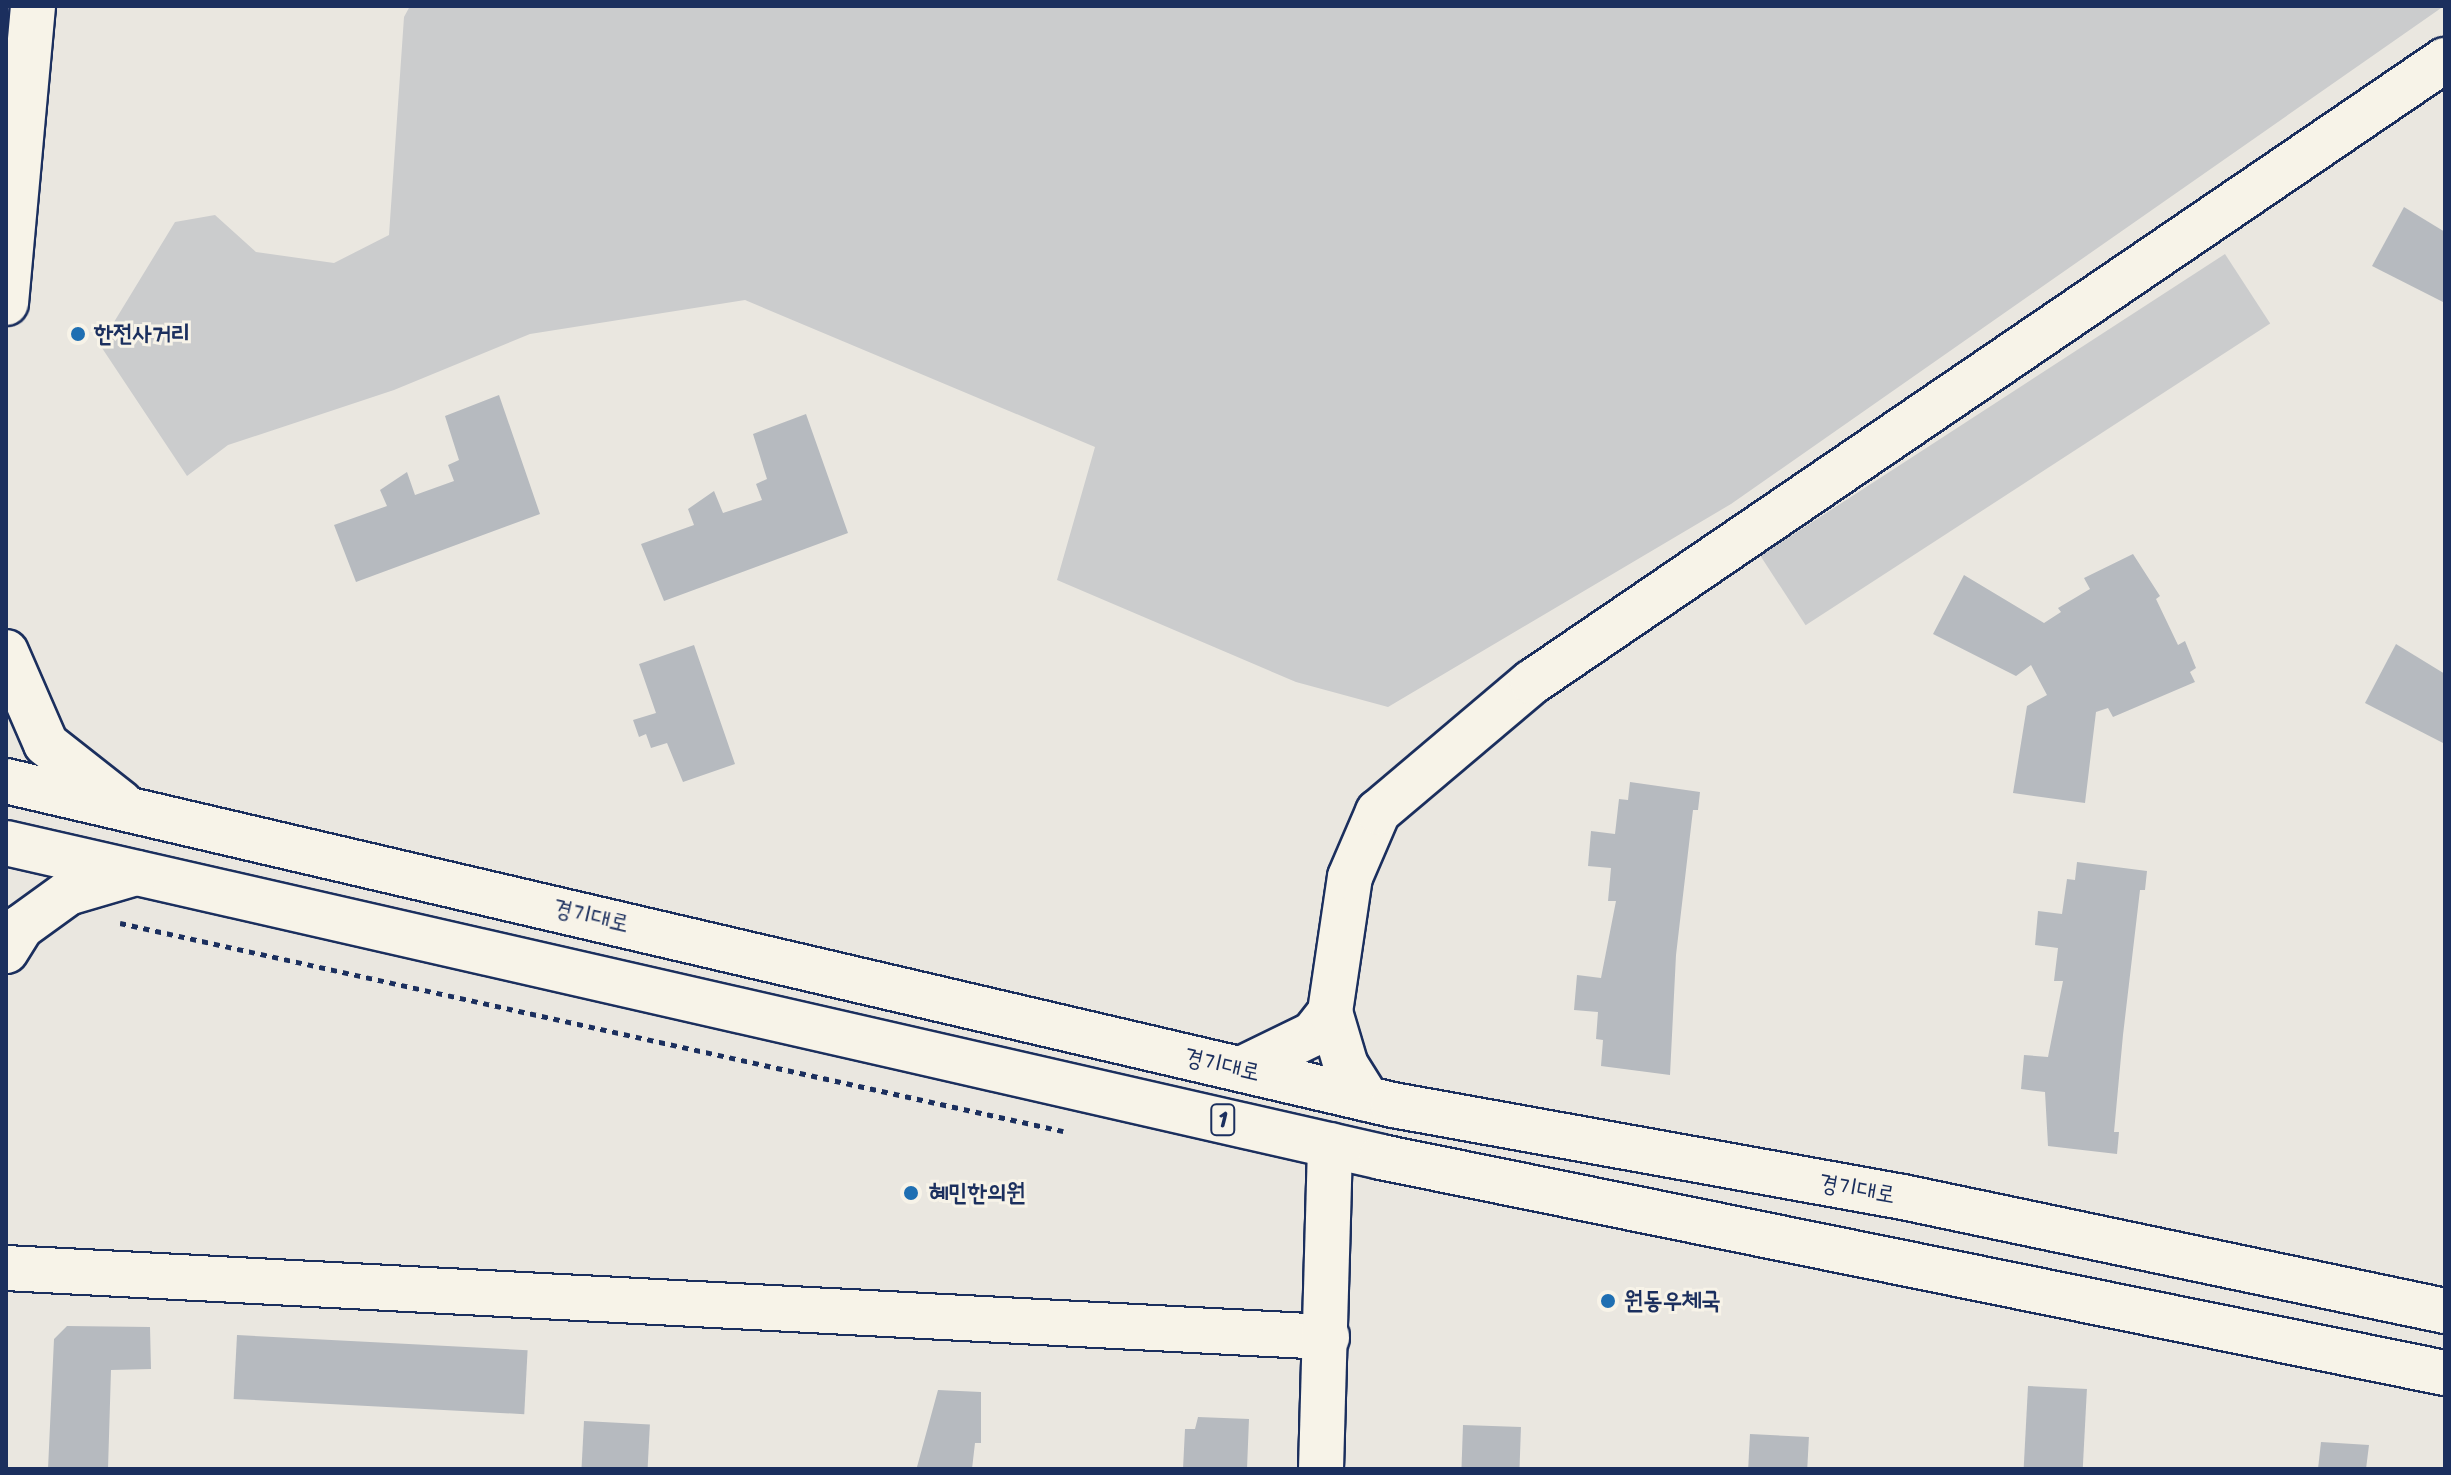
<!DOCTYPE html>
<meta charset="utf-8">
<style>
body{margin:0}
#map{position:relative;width:2451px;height:1475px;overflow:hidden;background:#eae7e0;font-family:Sriracha,"Poor Story",sans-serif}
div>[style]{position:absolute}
.green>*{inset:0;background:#cbcccd;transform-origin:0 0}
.building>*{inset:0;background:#b6babf;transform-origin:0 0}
.path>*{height:5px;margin-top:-2.5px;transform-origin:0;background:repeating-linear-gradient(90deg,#1b2f5e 0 6px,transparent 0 12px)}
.roads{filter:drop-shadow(2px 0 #1b2f5e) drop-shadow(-2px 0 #1b2f5e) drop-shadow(0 2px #1b2f5e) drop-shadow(0 -2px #1b2f5e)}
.minor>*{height:44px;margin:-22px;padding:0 22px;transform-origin:22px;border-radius:22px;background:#f7f3e8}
.major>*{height:44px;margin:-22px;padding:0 22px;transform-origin:22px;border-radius:22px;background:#f7f3e8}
.dots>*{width:22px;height:22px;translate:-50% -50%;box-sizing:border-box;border:4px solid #f7f3e8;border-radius:50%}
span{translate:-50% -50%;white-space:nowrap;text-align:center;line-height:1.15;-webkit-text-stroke:6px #f7f3e8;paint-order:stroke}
.shield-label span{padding:2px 6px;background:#f7f3e8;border:2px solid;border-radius:6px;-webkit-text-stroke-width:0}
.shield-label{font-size:22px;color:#1b2f5e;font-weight:700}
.poi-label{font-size:24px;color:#1b2f5e;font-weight:700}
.left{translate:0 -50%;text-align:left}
.street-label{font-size:24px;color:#1b2f5e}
.frame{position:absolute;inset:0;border:8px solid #1b2f5e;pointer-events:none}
</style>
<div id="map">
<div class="green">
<i style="clip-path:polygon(410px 6px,2444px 6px,1731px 504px,1388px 707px,1296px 682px,1057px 580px,1095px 447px,745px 300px,530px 334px,394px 390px,228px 445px,187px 476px,100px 345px,175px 222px,215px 215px,256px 252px,334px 263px,389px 235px,404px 17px)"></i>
<i style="left:2225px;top:254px;width:83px;height:554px;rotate:57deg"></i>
</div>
<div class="building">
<i style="clip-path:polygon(2404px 207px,2445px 232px,2445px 303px,2372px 266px)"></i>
<i style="clip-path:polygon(499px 395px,540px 514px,356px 582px,334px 525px,387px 506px,380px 490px,407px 472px,415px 495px,454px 481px,448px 465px,459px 460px,445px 416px)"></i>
<i style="clip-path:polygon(806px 414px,848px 533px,664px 601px,641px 544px,694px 525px,688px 509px,714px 491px,723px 513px,762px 500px,756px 484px,767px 479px,753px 434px)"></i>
<i style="clip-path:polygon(2133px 554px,2160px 596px,2156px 599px,2178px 645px,2185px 641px,2196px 668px,2190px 672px,2195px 682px,2113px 717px,2108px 708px,2096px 712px,2085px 803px,2013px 793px,2027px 706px,2047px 695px,2031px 665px,2016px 676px,1933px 634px,1964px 575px,2044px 623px,2061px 612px,2058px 608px,2090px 589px,2084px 578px)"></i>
<i style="clip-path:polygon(2396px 644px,2445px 674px,2445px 744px,2365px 703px)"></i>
<i style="clip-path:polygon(694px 645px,735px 764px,683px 782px,667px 743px,651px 748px,646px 734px,639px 737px,633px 720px,656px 713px,639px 664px)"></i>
<i style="clip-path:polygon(1630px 782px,1700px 792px,1698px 810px,1693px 810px,1676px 955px,1670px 1075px,1601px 1066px,1603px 1040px,1596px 1039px,1598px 1012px,1574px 1010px,1577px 975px,1601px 978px,1616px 901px,1608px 901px,1611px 868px,1588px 866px,1591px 831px,1615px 834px,1619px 799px,1628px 800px)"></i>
<i style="clip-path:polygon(2077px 862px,2147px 871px,2145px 890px,2140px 890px,2123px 1035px,2114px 1132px,2119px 1132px,2117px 1154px,2048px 1146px,2045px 1092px,2021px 1089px,2024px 1055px,2048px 1057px,2063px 981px,2054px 981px,2058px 948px,2035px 945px,2038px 911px,2062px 914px,2067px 879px,2075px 880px)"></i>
<i style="clip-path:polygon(67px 1326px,150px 1327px,151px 1369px,111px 1370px,108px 1469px,48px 1469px,54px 1339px)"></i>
<i style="left:237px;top:1335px;width:291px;height:64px;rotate:3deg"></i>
<i style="left:2028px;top:1386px;width:59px;height:83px;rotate:3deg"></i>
<i style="clip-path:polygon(938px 1390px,981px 1392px,981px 1443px,975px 1443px,972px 1469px,917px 1467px)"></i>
<i style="clip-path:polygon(1198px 1417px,1249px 1419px,1247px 1469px,1183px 1469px,1185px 1429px,1195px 1429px)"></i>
<i style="left:584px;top:1421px;width:66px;height:48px;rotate:3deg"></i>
<i style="left:1463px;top:1425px;width:58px;height:44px;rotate:2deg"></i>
<i style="left:1750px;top:1434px;width:59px;height:35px;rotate:3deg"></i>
<i style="clip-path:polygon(2321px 1442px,2369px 1445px,2366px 1469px,2318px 1469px)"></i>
</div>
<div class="path">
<i style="left:120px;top:923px;width:966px;rotate:12.44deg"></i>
</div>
<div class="roads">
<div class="minor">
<i style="left:1241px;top:1069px;width:80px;rotate:-25.9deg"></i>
<i style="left:1313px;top:1034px;width:28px;rotate:-52deg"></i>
<i style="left:1367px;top:1099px;width:39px;rotate:-122deg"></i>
<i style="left:1346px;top:1066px;width:56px;rotate:-106.5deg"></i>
<i style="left:1330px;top:1012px;width:136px;rotate:-81.6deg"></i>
<i style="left:1350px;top:877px;width:71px;rotate:-66.7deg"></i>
<i style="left:1378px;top:812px;width:202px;rotate:-40.2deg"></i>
<i style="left:1532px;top:682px;width:1105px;rotate:-34.27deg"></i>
<i style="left:6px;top:1268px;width:1323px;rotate:2.99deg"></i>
<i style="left:1321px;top:1469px;width:324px;rotate:-88.4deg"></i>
</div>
<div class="major">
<i style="left:6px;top:303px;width:298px;rotate:-84.8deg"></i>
<i style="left:6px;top:652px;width:100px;rotate:66.5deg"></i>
<i style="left:46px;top:744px;width:95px;rotate:38.2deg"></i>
<i style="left:6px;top:781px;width:1424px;rotate:13.15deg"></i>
<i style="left:1393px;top:1105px;width:518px;rotate:10.23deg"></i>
<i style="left:1903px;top:1197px;width:554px;rotate:11.88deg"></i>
<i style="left:6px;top:843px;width:1410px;rotate:12.86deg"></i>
<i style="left:1381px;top:1157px;width:1086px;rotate:11.48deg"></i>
<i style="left:6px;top:951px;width:28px;rotate:-58deg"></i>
<i style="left:21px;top:927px;width:58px;rotate:-35.9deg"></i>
<i style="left:68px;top:893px;width:71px;rotate:-16.4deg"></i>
</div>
</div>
<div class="dots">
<i style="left:78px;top:334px;background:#1f6fb2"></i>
<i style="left:911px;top:1193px;background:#1f6fb2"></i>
<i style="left:1608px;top:1301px;background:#1f6fb2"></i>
</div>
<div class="shield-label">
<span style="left:1223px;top:1120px">1</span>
</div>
<div class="poi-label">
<span class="left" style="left:94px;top:334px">한전사거리</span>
<span class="left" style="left:929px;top:1193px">혜민한의원</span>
<span class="left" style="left:1624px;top:1301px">원동우체국</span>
</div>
<div class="street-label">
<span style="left:591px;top:916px;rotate:13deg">경기대로</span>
<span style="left:1222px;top:1065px;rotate:13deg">경기대로</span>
<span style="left:1857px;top:1189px;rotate:10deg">경기대로</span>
</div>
<div class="frame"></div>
</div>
